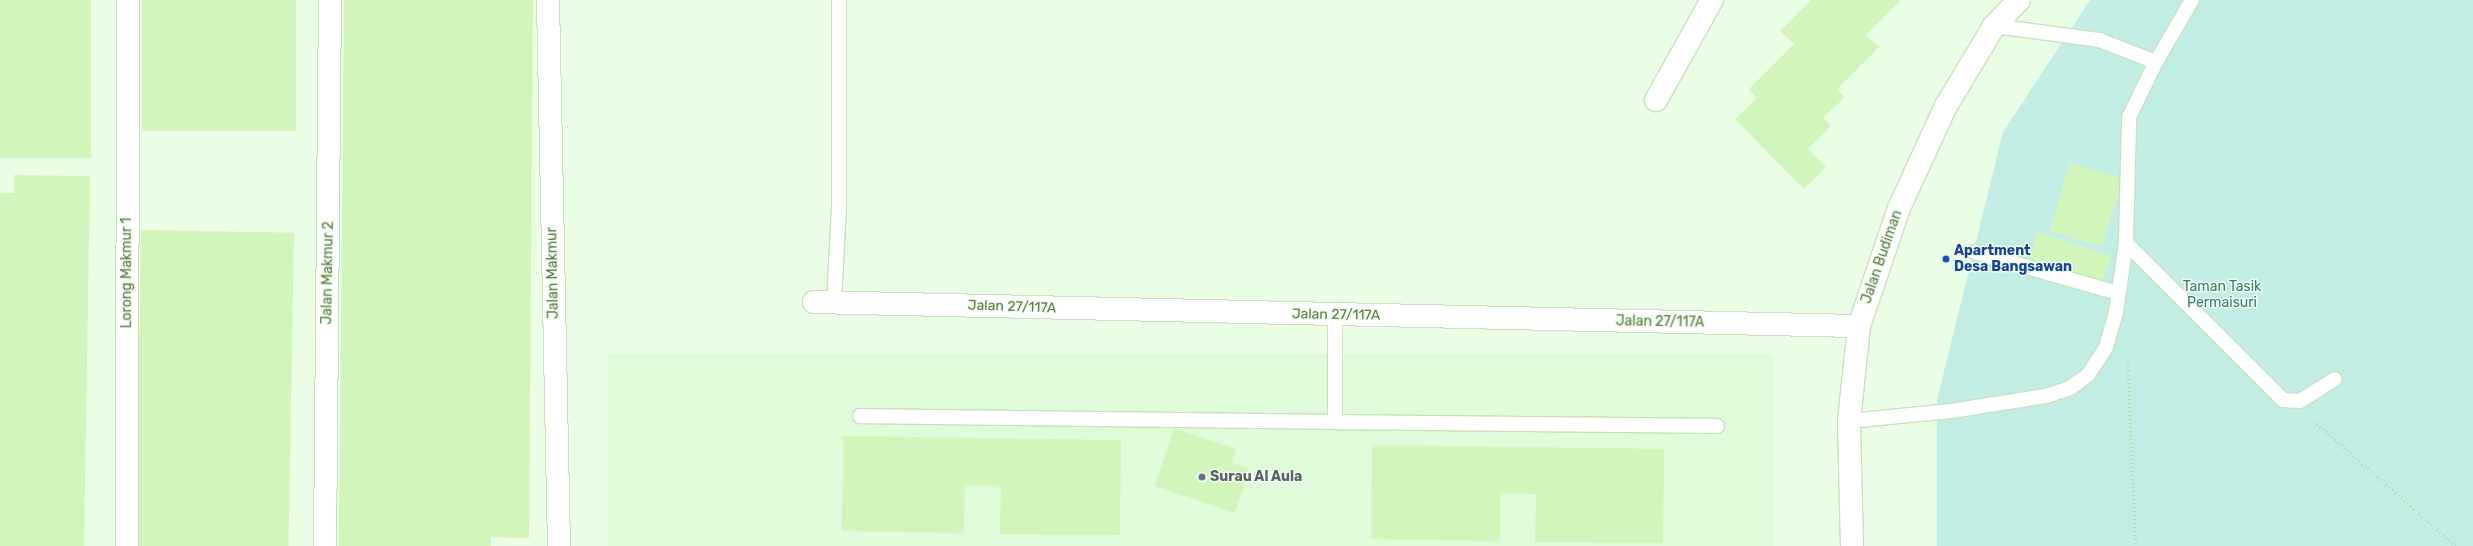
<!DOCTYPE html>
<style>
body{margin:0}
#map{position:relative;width:2473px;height:546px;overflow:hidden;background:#e9fee5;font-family:Rubik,sans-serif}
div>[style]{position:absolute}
.residential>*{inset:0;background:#e0fbd9;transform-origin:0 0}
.green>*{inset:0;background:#c2ede5}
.building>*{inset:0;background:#d1f5ba;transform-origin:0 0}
.path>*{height:2.5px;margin-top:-1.25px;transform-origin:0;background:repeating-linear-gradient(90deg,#b5db9d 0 1px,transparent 0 4px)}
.roads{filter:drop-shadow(1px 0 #c7e1bc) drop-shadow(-1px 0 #c7e1bc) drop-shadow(0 1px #c7e1bc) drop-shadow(0 -1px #c7e1bc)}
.service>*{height:14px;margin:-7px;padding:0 7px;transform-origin:7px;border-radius:7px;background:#fff}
.minor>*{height:22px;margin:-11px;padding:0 11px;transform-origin:11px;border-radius:11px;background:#fff}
.tertiary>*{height:22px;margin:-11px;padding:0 11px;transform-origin:11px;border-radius:11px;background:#fff}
.dots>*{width:11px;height:11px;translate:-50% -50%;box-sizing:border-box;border:2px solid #f0ffed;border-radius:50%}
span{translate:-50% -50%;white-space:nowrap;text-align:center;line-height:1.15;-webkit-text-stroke:3px #f0ffed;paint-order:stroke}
.transit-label{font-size:14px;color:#164399;font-weight:700}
.left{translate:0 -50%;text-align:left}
.street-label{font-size:14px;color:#5c7948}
.park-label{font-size:14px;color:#3c7a75}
.worship-label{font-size:14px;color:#5b616d;font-weight:700}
</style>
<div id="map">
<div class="residential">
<i style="left:608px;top:354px;width:1165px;height:192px"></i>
</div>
<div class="green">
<i style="clip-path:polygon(2090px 0,2473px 0,2473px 546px,1937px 546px,1937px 400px,2003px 132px)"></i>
</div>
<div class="building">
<i style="left:0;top:0;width:91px;height:158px"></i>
<i style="left:142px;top:0;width:154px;height:131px"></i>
<i style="clip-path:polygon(344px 0,533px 0,529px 538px,491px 537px,491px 546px,339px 546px)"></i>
<i style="clip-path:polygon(1811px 0,1901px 0,1866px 35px,1879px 47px,1837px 89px,1845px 97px,1823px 118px,1831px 126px,1808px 149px,1826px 167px,1804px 189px,1735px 119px,1757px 98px,1749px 89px,1794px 44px,1780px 31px)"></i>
<i style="left:2070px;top:163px;width:55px;height:71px;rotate:17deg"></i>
<i style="clip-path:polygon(14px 175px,90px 176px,84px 546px,0 546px,0 193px,14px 193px)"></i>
<i style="left:141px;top:230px;width:153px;height:316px;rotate:1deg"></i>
<i style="left:2038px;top:232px;width:77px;height:33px;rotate:18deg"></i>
<i style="clip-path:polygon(1174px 428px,1236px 449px,1232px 463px,1249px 468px,1235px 513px,1155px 486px)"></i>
<i style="clip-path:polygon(843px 436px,1121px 440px,1120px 535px,1000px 534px,1001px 486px,965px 485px,964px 533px,842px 531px)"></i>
<i style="clip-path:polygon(1372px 445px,1664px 449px,1663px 543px,1535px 542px,1536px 494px,1500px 493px,1500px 541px,1371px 539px)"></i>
</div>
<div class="path">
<i style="left:2128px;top:363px;width:183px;rotate:87.5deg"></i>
<i style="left:2314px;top:421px;width:189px;rotate:41.4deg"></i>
</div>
<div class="roads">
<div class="service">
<i style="left:2156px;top:62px;width:72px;rotate:-59.9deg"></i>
<i style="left:2126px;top:243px;width:222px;rotate:45deg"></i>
<i style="left:2283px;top:400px;width:17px;rotate:3deg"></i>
<i style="left:2300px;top:401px;width:41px;rotate:-32.2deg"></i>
<i style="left:1974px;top:252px;width:150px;rotate:15.9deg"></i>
<i style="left:834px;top:302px;width:94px;rotate:-87deg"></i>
<i style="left:839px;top:208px;width:208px;rotate:-90deg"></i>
<i style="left:860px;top:416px;width:475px;rotate:0.7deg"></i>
<i style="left:1335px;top:422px;width:107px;rotate:-90deg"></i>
<i style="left:1849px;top:421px;width:102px;rotate:-5.6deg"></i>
<i style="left:1951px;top:411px;width:96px;rotate:-9deg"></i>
<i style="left:2046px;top:396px;width:25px;rotate:-18deg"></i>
<i style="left:2070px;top:388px;width:22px;rotate:-36deg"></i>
<i style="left:2088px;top:375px;width:33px;rotate:-57deg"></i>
<i style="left:2106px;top:347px;width:36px;rotate:-74deg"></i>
<i style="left:2116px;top:312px;width:70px;rotate:-81.8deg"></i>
<i style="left:2126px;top:243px;width:126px;rotate:-88.6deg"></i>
<i style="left:2129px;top:117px;width:61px;rotate:-63.9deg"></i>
<i style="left:2156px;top:62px;width:61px;rotate:-158.9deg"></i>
<i style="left:2099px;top:40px;width:106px;rotate:-172.4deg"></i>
<i style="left:1335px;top:422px;width:382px;rotate:0.6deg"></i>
</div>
<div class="minor">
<i style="left:548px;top:0;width:546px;rotate:88.85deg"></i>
<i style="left:1656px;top:100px;width:115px;rotate:-60.8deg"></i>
<i style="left:814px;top:302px;width:1045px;rotate:1.32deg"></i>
<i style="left:127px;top:546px;width:546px;rotate:-89.9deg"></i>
<i style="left:325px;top:546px;width:546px;rotate:-89.48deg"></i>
</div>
<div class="tertiary">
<i style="left:1852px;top:546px;width:125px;rotate:-91.4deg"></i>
<i style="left:1849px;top:421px;width:96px;rotate:-84deg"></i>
<i style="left:1859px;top:326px;width:125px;rotate:-71.3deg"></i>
<i style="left:1899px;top:208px;width:112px;rotate:-65.3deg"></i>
<i style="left:1946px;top:106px;width:93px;rotate:-59deg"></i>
<i style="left:1994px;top:26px;width:36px;rotate:-46deg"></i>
</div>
</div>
<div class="dots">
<i style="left:1946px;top:259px;background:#1a4fb4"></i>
<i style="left:1202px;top:477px;background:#6b7280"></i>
</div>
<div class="transit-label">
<span class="left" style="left:1954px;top:259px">Apartment<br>Desa Bangsawan</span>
</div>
<div class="street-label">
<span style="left:1882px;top:257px;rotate:-71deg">Jalan Budiman</span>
<span style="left:127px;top:273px;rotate:-90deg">Lorong Makmur 1</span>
<span style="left:328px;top:273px;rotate:-89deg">Jalan Makmur 2</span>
<span style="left:553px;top:273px;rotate:-91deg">Jalan Makmur</span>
<span style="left:1012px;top:307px;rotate:2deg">Jalan 27/117A</span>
<span style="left:1336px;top:315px;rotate:1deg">Jalan 27/117A</span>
<span style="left:1660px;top:322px;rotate:1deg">Jalan 27/117A</span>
</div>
<div class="park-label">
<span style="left:2222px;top:295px">Taman Tasik<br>Permaisuri</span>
</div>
<div class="worship-label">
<span class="left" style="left:1210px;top:477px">Surau Al Aula</span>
</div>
</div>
